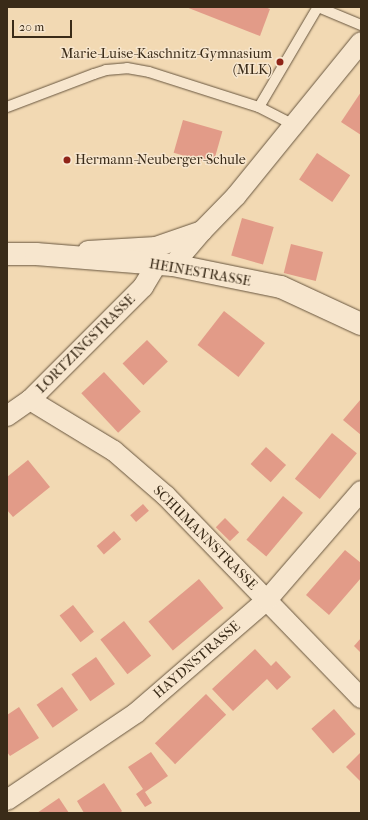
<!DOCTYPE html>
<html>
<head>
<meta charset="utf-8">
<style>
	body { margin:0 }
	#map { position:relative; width:368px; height:820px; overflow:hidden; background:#f2d9b3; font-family:"IM FELL French Canon",serif }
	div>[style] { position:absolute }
	.building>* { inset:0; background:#e29b88; transform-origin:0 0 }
	.roads { filter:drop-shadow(0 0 1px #68563f) drop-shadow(0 0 1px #68563f) }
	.service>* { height:10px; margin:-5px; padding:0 5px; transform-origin:5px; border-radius:5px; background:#f7e6ce }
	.minor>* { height:20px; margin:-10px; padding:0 10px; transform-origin:10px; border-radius:10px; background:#f7e6ce }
	.secondary>* { height:22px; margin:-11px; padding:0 11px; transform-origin:11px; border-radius:11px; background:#f7e6ce }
	.dots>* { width:11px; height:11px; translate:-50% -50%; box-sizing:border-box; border:2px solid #f7e6ce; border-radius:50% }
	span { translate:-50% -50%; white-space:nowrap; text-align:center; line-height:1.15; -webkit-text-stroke:3px #f7e6ce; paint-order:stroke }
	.poi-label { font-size:14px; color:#3a2b18 }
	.right { translate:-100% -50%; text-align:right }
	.left { translate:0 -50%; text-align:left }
	.street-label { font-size:14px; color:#3a2b18 }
	.frame { position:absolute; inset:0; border:8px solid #3a2b18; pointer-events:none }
	.scale { position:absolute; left:12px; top:20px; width:60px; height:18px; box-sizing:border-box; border:2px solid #3a2b18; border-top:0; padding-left:5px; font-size:12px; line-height:14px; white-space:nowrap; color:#3a2b18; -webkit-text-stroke:3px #f7e6ce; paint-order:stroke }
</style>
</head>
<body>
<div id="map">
	<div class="building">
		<i style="clip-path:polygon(186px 7px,265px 7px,270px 9px,260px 36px)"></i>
		<i style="clip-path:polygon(361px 92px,361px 135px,341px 122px)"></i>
		<i style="left:183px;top:120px;width:41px;height:34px;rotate:16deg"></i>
		<i style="left:317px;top:153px;width:40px;height:32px;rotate:34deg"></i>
		<i style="left:242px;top:218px;width:33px;height:39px;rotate:16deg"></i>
		<i style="left:291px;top:244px;width:33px;height:30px;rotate:14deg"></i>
		<i style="left:224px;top:311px;width:52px;height:43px;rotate:38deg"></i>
		<i style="left:147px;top:340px;width:30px;height:34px;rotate:46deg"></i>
		<i style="left:104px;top:372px;width:54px;height:31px;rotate:47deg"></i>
		<i style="clip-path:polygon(361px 399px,361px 435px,343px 420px)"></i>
		<i style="left:332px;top:433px;width:32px;height:59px;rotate:39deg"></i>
		<i style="left:266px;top:447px;width:27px;height:23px;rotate:42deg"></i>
		<i style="clip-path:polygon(28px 460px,50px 487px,13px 517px,7px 510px,7px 477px)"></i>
		<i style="left:283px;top:496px;width:26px;height:57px;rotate:40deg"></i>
		<i style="left:143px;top:504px;width:9px;height:17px;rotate:49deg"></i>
		<i style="left:225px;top:518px;width:20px;height:13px;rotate:45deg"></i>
		<i style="left:114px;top:531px;width:11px;height:23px;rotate:49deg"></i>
		<i style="clip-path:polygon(345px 550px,361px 563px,361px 578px,329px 615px,306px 595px)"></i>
		<i style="left:199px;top:579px;width:38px;height:66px;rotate:50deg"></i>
		<i style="left:73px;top:605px;width:34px;height:17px;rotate:52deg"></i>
		<i style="left:124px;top:621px;width:44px;height:30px;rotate:52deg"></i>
		<i style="clip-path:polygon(361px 638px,361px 653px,354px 646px)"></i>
		<i style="clip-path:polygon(255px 649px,271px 666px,276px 661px,291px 677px,277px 690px,267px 679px,233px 711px,212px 689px)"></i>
		<i style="left:96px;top:657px;width:33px;height:30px;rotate:55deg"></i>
		<i style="left:62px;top:687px;width:28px;height:31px;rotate:55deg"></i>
		<i style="left:206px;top:694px;width:29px;height:71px;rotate:46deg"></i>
		<i style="clip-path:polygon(19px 707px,39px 738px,10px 756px,7px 752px,7px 715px)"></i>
		<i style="left:334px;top:709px;width:33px;height:30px;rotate:49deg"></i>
		<i style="clip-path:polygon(151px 752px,168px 776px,145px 792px,152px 803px,145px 807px,136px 794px,143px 789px,128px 767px)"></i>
		<i style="clip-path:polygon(361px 752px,361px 782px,346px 767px)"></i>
		<i style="clip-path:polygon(104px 783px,122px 811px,120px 813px,84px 813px,77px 801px)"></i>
		<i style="clip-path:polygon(59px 798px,69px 813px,37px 813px)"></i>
	</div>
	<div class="roads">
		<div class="service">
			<i style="left:7px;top:107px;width:93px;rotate:-20.8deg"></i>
			<i style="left:94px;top:74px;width:13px;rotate:-18deg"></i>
			<i style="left:106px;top:70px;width:21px;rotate:-5deg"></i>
			<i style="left:127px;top:68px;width:22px;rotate:10deg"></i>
			<i style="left:149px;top:72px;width:115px;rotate:17.7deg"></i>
			<i style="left:294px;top:125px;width:39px;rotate:-153deg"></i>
			<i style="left:259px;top:107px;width:116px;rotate:-59.5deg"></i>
			<i style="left:318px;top:7px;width:47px;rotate:22.7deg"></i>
		</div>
		<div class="minor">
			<i style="left:88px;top:251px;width:68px;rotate:-3.4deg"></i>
			<i style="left:156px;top:247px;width:49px;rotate:-19.2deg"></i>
			<i style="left:173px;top:265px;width:45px;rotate:-49.5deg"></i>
			<i style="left:202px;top:231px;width:49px;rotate:-45.8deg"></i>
			<i style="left:236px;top:196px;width:198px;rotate:-50.9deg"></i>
			<i style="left:30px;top:400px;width:98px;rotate:31.3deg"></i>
			<i style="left:114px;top:451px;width:69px;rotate:40.9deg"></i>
			<i style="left:166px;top:496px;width:281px;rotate:46deg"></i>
			<i style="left:7px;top:416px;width:28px;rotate:-35deg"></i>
			<i style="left:30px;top:400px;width:160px;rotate:-45deg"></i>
			<i style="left:143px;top:287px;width:27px;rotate:-59deg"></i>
			<i style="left:7px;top:800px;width:156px;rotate:-34deg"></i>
			<i style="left:136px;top:713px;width:173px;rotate:-40.8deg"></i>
			<i style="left:267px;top:600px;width:144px;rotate:-49.2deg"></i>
		</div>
		<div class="secondary">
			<i style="left:7px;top:254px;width:29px"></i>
			<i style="left:36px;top:254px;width:137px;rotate:4.6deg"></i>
			<i style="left:173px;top:265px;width:110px;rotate:11.5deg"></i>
			<i style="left:281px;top:287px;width:88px;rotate:24.8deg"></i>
		</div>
	</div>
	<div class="dots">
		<i style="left:280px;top:62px;background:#8f2418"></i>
		<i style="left:67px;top:160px;background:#8f2418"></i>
	</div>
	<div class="poi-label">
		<span class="right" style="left:272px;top:62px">Marie-Luise-Kaschnitz-Gymnasium<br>(MLK)</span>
		<span class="left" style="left:75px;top:160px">Hermann-Neuberger-Schule</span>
	</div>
	<div class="street-label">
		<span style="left:200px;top:273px;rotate:10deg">HEINESTRASSE</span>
		<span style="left:86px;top:344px;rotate:-45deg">LORTZINGSTRASSE</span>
		<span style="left:205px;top:538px;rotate:45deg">SCHUMANNSTRASSE</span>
		<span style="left:197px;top:660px;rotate:-41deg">HAYDNSTRASSE</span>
	</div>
	<div class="frame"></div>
	<div class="scale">20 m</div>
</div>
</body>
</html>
